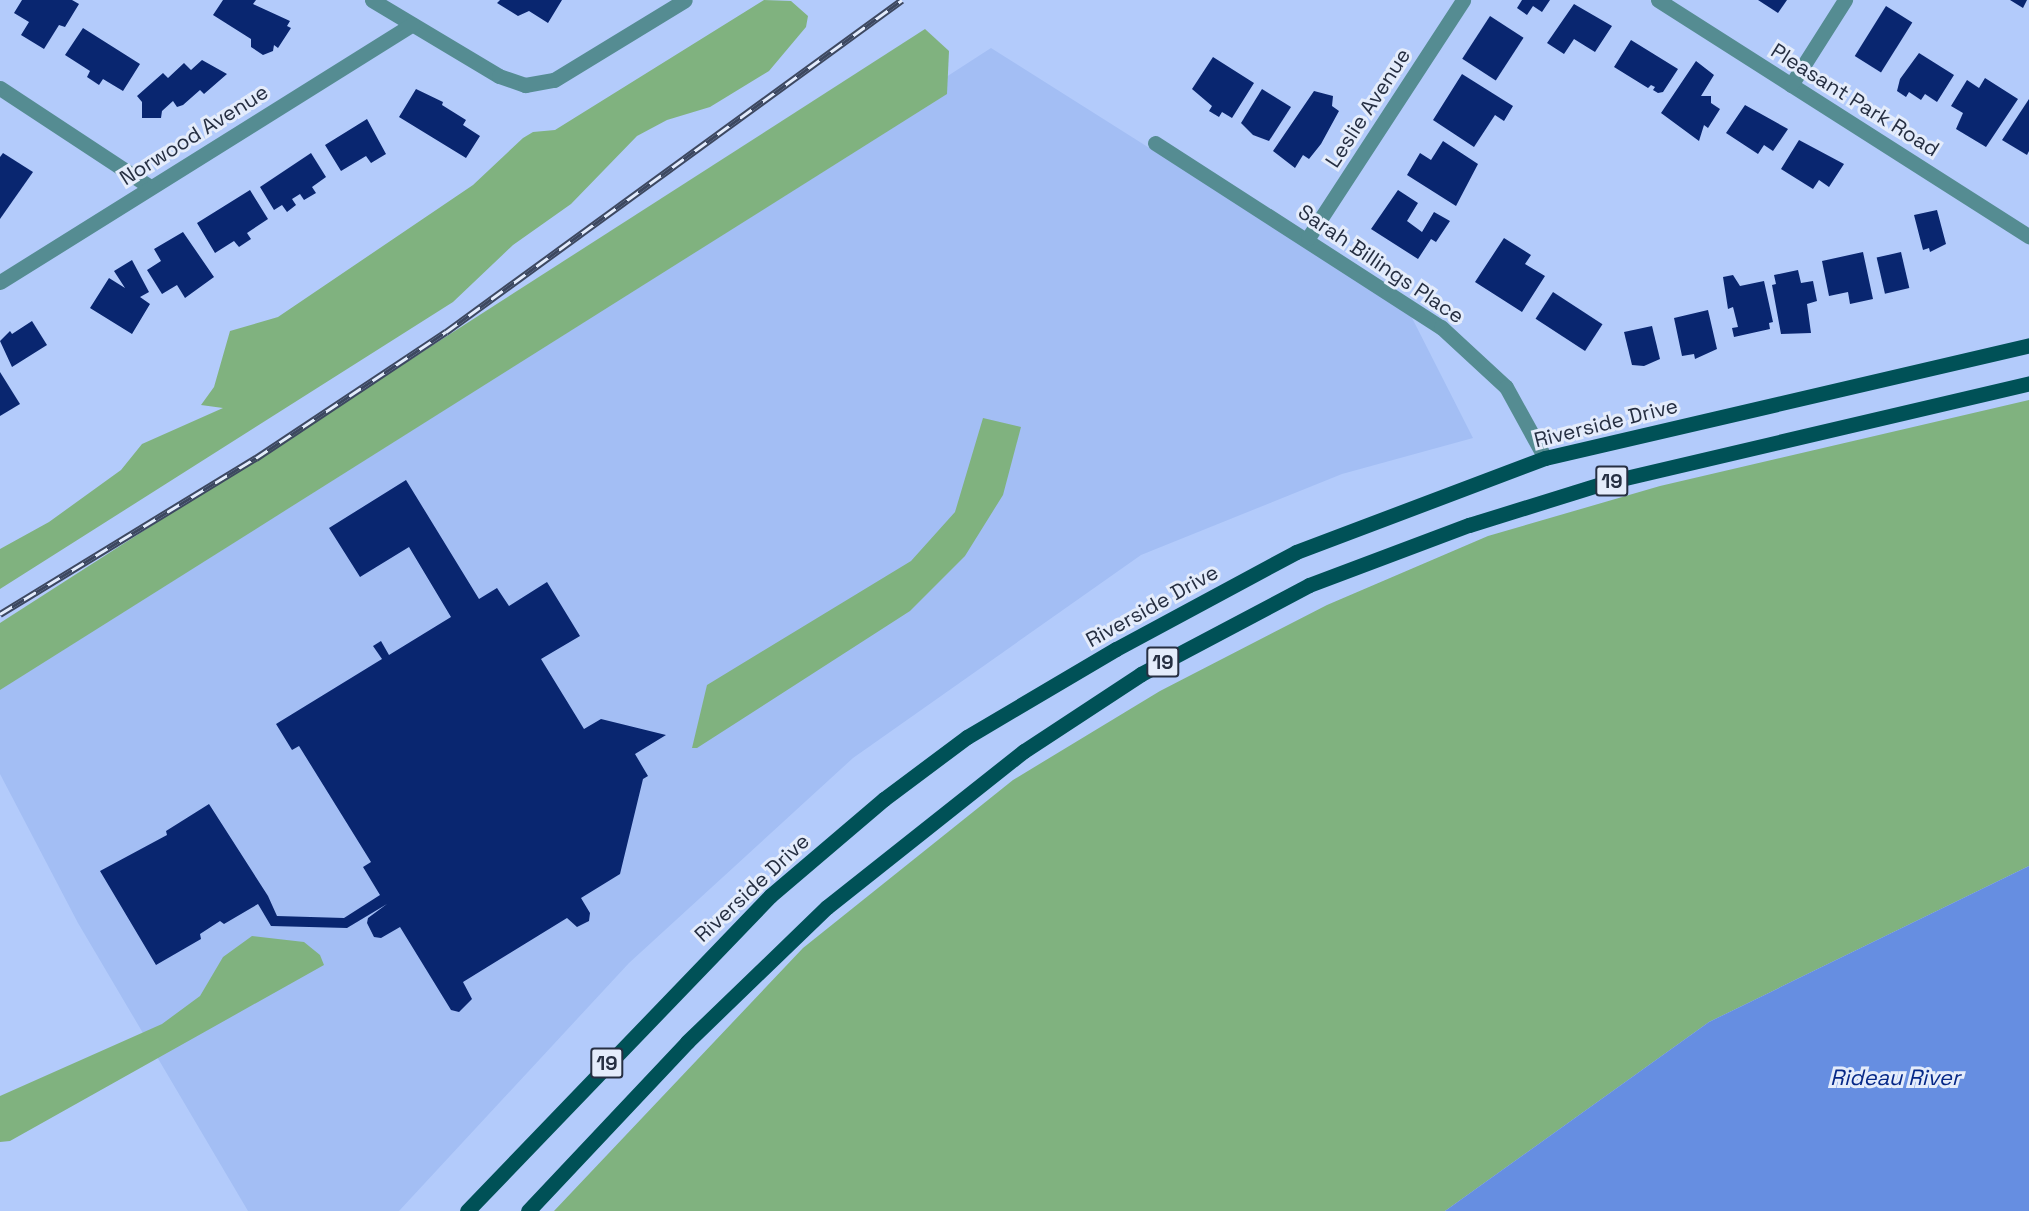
<!DOCTYPE html>
<html>
<head>
<meta charset="utf-8">
<style>
	body { margin:0 }
	#map { position:relative; width:2029px; height:1211px; overflow:hidden; background:#b3cbfb; font-family:"Space Grotesk",sans-serif }
	div>[style] { position:absolute }
	.built>* { inset:0; background:#a3bef4 }
	.green>* { inset:0; background:#80b27f }
	.water>* { inset:0; background:#668ee1 }
	.building>* { inset:0; background:#092670; transform-origin:0 0 }
	.minor>* { height:15px; margin:-7.5px; padding:0 7.5px; transform-origin:7.5px; border-radius:7.5px; background:#558c92 }
	.major>* { height:15px; margin:-7.5px; padding:0 7.5px; transform-origin:7.5px; border-radius:7.5px; background:#005157 }
	.rail>* { height:7px; margin-top:-3.5px; transform-origin:0; background:repeating-linear-gradient(90deg,#e4ecfb 0 14px,#3d4860 0 28px); box-sizing:border-box; border-block:2px solid #3d4860 }
	span { translate:-50% -50%; white-space:nowrap; text-align:center; line-height:1.15; -webkit-text-stroke:6px #e4ecfb; paint-order:stroke }
	.shield-label span { padding:2px 4px; background:#e4ecfb; border:2px solid; border-radius:4px; -webkit-text-stroke-width:0 }
	.shield-label { font-size:20px; color:#262f42; font-weight:700 }
	.street-label { font-size:21px; color:#262f42 }
	.water-label { font-size:22px; color:#062887; font-style:italic }
</style>
</head>
<body>
<div id="map">
	<div class="built">
		<i style="clip-path:polygon(991px 48px,1409px 312px,1473px 438px,1342px 474px,1141px 555px,853px 758px,629px 963px,399px 1211px,248px 1211px,78px 923px,0 774px,0 689px)"></i>
	</div>
	<div class="green">
		<i style="clip-path:polygon(764px 0,791px 1px,808px 16px,806px 27px,769px 71px,710px 107px,667px 120px,637px 136px,571px 204px,513px 245px,453px 302px,0 589px,0 549px,49px 522px,121px 470px,142px 444px,223px 408px,201px 405px,214px 387px,230px 331px,278px 317px,473px 185px,523px 138px,533px 132px,555px 130px)"></i>
		<i style="clip-path:polygon(925px 29px,949px 51px,947px 94px,0 690px,0 623px)"></i>
		<i style="clip-path:polygon(2029px 400px,2029px 866px,1709px 1022px,1445px 1211px,554px 1211px,803px 948px,1013px 780px,1160px 691px,1327px 605px,1488px 536px,1660px 486px)"></i>
		<i style="clip-path:polygon(983px 418px,1021px 427px,1003px 495px,965px 556px,910px 611px,697px 748px,692px 748px,707px 685px,911px 561px,955px 512px)"></i>
		<i style="clip-path:polygon(252px 936px,304px 942px,320px 955px,324px 965px,10px 1141px,0 1142px,0 1096px,162px 1024px,200px 996px,223px 957px)"></i>
	</div>
	<div class="water">
		<i style="clip-path:polygon(2029px 866px,2029px 1211px,1445px 1211px,1709px 1022px)"></i>
	</div>
	<div class="building">
		<i style="clip-path:polygon(22px 0,72px 0,79px 4px,65px 27px,59px 25px,44px 49px,21px 35px,29px 22px,14px 13px)"></i>
		<i style="clip-path:polygon(223px 0,256px 0,253px 4px,290px 21px,287px 26px,291px 28px,278px 48px,274px 45px,273px 51px,263px 55px,251px 47px,251px 39px,213px 15px)"></i>
		<i style="clip-path:polygon(500px 0,562px 0,548px 23px,529px 11px,518px 16px,497px 3px)"></i>
		<i style="clip-path:polygon(1522px 0,1550px 0,1542px 12px,1533px 6px,1527px 15px,1517px 8px)"></i>
		<i style="clip-path:polygon(1758px 0,1787px 0,1778px 13px)"></i>
		<i style="clip-path:polygon(2010px 0,2027px 0,2023px 8px)"></i>
		<i style="clip-path:polygon(1574px 4px,1612px 26px,1595px 52px,1574px 39px,1564px 54px,1547px 43px)"></i>
		<i style="left:1886px;top:6px;width:31px;height:59px;rotate:32deg"></i>
		<i style="left:1490px;top:16px;width:40px;height:51px;rotate:33deg"></i>
		<i style="clip-path:polygon(83px 28px,140px 64px,123px 91px,103px 79px,99px 85px,87px 77px,90px 71px,65px 55px)"></i>
		<i style="clip-path:polygon(1631px 40px,1678px 69px,1663px 92px,1658px 93px,1653px 90px,1655px 87px,1651px 85px,1648px 88px,1614px 67px)"></i>
		<i style="clip-path:polygon(1919px 53px,1954px 75px,1937px 102px,1925px 94px,1921px 100px,1909px 92px,1906px 97px,1897px 91px,1900px 79px)"></i>
		<i style="clip-path:polygon(1213px 57px,1254px 83px,1232px 118px,1222px 112px,1219px 117px,1209px 111px,1212px 106px,1192px 89px)"></i>
		<i style="clip-path:polygon(202px 60px,227px 74px,204px 94px,200px 90px,183px 105px,177px 107px,173px 101px,162px 111px,161px 118px,142px 118px,142px 102px,137px 96px,163px 73px,168px 78px,184px 63px,191px 70px)"></i>
		<i style="clip-path:polygon(1696px 61px,1714px 75px,1701px 96px,1711px 96px,1711px 103px,1720px 109px,1708px 128px,1704px 125px,1699px 141px,1661px 113px)"></i>
		<i style="clip-path:polygon(1462px 74px,1513px 106px,1504px 121px,1495px 115px,1474px 147px,1433px 120px)"></i>
		<i style="clip-path:polygon(1985px 78px,2018px 99px,1986px 147px,1956px 129px,1963px 113px,1951px 106px,1967px 80px,1979px 88px)"></i>
		<i style="clip-path:polygon(416px 89px,443px 102px,442px 105px,466px 120px,463px 125px,480px 136px,466px 158px,399px 117px)"></i>
		<i style="clip-path:polygon(1262px 89px,1291px 107px,1269px 141px,1253px 135px,1241px 123px)"></i>
		<i style="clip-path:polygon(1314px 91px,1333px 96px,1332px 106px,1339px 111px,1321px 144px,1309px 159px,1303px 155px,1295px 168px,1273px 151px)"></i>
		<i style="clip-path:polygon(2029px 99px,2029px 151px,2027px 155px,2002px 140px)"></i>
		<i style="clip-path:polygon(1745px 105px,1788px 129px,1773px 151px,1764px 145px,1758px 154px,1726px 133px)"></i>
		<i style="clip-path:polygon(367px 119px,386px 154px,371px 163px,366px 156px,341px 171px,325px 145px)"></i>
		<i style="clip-path:polygon(1799px 140px,1844px 164px,1829px 187px,1819px 180px,1813px 189px,1781px 169px)"></i>
		<i style="clip-path:polygon(1443px 141px,1478px 164px,1456px 206px,1407px 175px,1420px 153px,1431px 160px)"></i>
		<i style="clip-path:polygon(3px 153px,33px 172px,0 219px,0 157px)"></i>
		<i style="clip-path:polygon(311px 153px,326px 177px,312px 187px,316px 193px,304px 200px,300px 194px,292px 199px,296px 205px,287px 212px,282px 205px,274px 210px,260px 187px)"></i>
		<i style="clip-path:polygon(250px 190px,268px 219px,247px 233px,251px 239px,239px 247px,234px 241px,215px 253px,197px 223px)"></i>
		<i style="clip-path:polygon(1398px 190px,1418px 203px,1407px 221px,1422px 232px,1434px 212px,1450px 221px,1436px 242px,1431px 239px,1418px 259px,1371px 229px)"></i>
		<i style="clip-path:polygon(1937px 210px,1946px 244px,1930px 252px,1929px 248px,1923px 250px,1914px 215px)"></i>
		<i style="clip-path:polygon(183px 232px,214px 277px,185px 298px,177px 285px,162px 294px,147px 270px,161px 261px,154px 249px)"></i>
		<i style="clip-path:polygon(1504px 238px,1531px 255px,1525px 264px,1545px 276px,1522px 312px,1475px 282px)"></i>
		<i style="clip-path:polygon(1863px 252px,1873px 299px,1850px 304px,1848px 292px,1829px 296px,1822px 261px)"></i>
		<i style="left:1901px;top:252px;width:37px;height:25px;rotate:77deg"></i>
		<i style="clip-path:polygon(132px 260px,149px 292px,140px 297px,150px 304px,132px 334px,90px 308px,109px 278px,125px 288px,114px 271px)"></i>
		<i style="clip-path:polygon(1798px 270px,1801px 283px,1813px 281px,1817px 301px,1807px 304px,1811px 333px,1781px 334px,1772px 285px,1776px 284px,1774px 275px)"></i>
		<i style="clip-path:polygon(1733px 275px,1740px 286px,1764px 281px,1773px 322px,1769px 323px,1770px 329px,1734px 337px,1732px 328px,1738px 327px,1733px 307px,1728px 309px,1723px 277px)"></i>
		<i style="left:1553px;top:292px;width:59px;height:32px;rotate:33deg"></i>
		<i style="clip-path:polygon(1708px 310px,1717px 349px,1695px 359px,1694px 354px,1682px 356px,1674px 318px)"></i>
		<i style="clip-path:polygon(32px 321px,47px 345px,12px 367px,0 341px,10px 331px,12px 334px)"></i>
		<i style="clip-path:polygon(1652px 326px,1660px 359px,1644px 366px,1632px 365px,1624px 332px)"></i>
		<i style="clip-path:polygon(0 372px,20px 404px,0 416px)"></i>
		<i style="clip-path:polygon(406px 480px,479px 599px,497px 588px,509px 606px,547px 582px,580px 636px,541px 659px,584px 729px,601px 719px,666px 735px,635px 754px,648px 776px,643px 779px,620px 874px,581px 898px,590px 913px,589px 921px,577px 927px,567px 918px,463px 982px,472px 999px,459px 1012px,451px 1010px,400px 927px,381px 938px,374px 937px,367px 923px,368px 918px,387px 904px,347px 928px,271px 926px,258px 904px,224px 924px,220px 921px,200px 934px,201px 939px,156px 965px,100px 871px,167px 835px,166px 831px,209px 804px,268px 896px,277px 916px,344px 918px,380px 895px,363px 867px,371px 862px,299px 746px,292px 750px,276px 724px,382px 659px,373px 646px,381px 641px,389px 655px,451px 617px,409px 547px,360px 577px,329px 528px)"></i>
	</div>
	<div class="minor">
		<i style="left:372px;top:0;width:148px;rotate:30.9deg"></i>
		<i style="left:499px;top:76px;width:28px;rotate:19deg"></i>
		<i style="left:525px;top:85px;width:29px;rotate:-10deg"></i>
		<i style="left:554px;top:80px;width:153px;rotate:-31.4deg"></i>
		<i style="left:1658px;top:0;width:440px;rotate:32.5deg"></i>
		<i style="left:1791px;top:85px;width:101px;rotate:-57.6deg"></i>
		<i style="left:0;top:88px;width:180px;rotate:33.4deg"></i>
		<i style="left:1155px;top:143px;width:340px;rotate:32.8deg"></i>
		<i style="left:1441px;top:327px;width:88px;rotate:42.7deg"></i>
		<i style="left:1506px;top:387px;width:81px;rotate:61.2deg"></i>
		<i style="left:1308px;top:238px;width:284px;rotate:-56.9deg"></i>
		<i style="left:0;top:282px;width:486px;rotate:-32deg"></i>
	</div>
	<div class="major">
		<i style="left:467px;top:1211px;width:437px;rotate:-46.1deg"></i>
		<i style="left:770px;top:896px;width:150px;rotate:-40.4deg"></i>
		<i style="left:884px;top:799px;width:104px;rotate:-36.8deg"></i>
		<i style="left:967px;top:737px;width:173px;rotate:-30.6deg"></i>
		<i style="left:1116px;top:649px;width:204px;rotate:-28.3deg"></i>
		<i style="left:1296px;top:552px;width:266px;rotate:-20.7deg"></i>
		<i style="left:1545px;top:458px;width:497px;rotate:-13.1deg"></i>
		<i style="left:528px;top:1211px;width:232px;rotate:-46.7deg"></i>
		<i style="left:687px;top:1042px;width:194px;rotate:-44deg"></i>
		<i style="left:827px;top:907px;width:251px;rotate:-38.4deg"></i>
		<i style="left:1024px;top:751px;width:140px;rotate:-33.3deg"></i>
		<i style="left:1141px;top:674px;width:190px;rotate:-27.9deg"></i>
		<i style="left:1309px;top:585px;width:171px;rotate:-20.6deg"></i>
		<i style="left:1469px;top:525px;width:141px;rotate:-17.3deg"></i>
		<i style="left:1604px;top:483px;width:437px;rotate:-13.2deg"></i>
	</div>
	<div class="rail">
		<i style="left:0;top:614px;width:300px;rotate:-31.4deg"></i>
		<i style="left:256px;top:458px;width:228px;rotate:-33.6deg"></i>
		<i style="left:446px;top:332px;width:564px;rotate:-36.06deg"></i>
	</div>
	<div class="shield-label">
		<span style="left:1612px;top:481px">19</span>
		<span style="left:1163px;top:662px">19</span>
		<span style="left:607px;top:1063px">19</span>
	</div>
	<div class="street-label">
		<span style="left:1855px;top:100px;rotate:32deg">Pleasant Park Road</span>
		<span style="left:1368px;top:108px;rotate:-57deg">Leslie Avenue</span>
		<span style="left:194px;top:135px;rotate:-32deg">Norwood Avenue</span>
		<span style="left:1381px;top:264px;rotate:34deg">Sarah Billings Place</span>
		<span style="left:1606px;top:423px;rotate:-14deg">Riverside Drive</span>
		<span style="left:1152px;top:606px;rotate:-29deg">Riverside Drive</span>
		<span style="left:752px;top:888px;rotate:-43deg">Riverside Drive</span>
	</div>
	<div class="water-label">
		<span style="left:1895px;top:1078px">Rideau River</span>
	</div>
</div>
</body>
</html>
